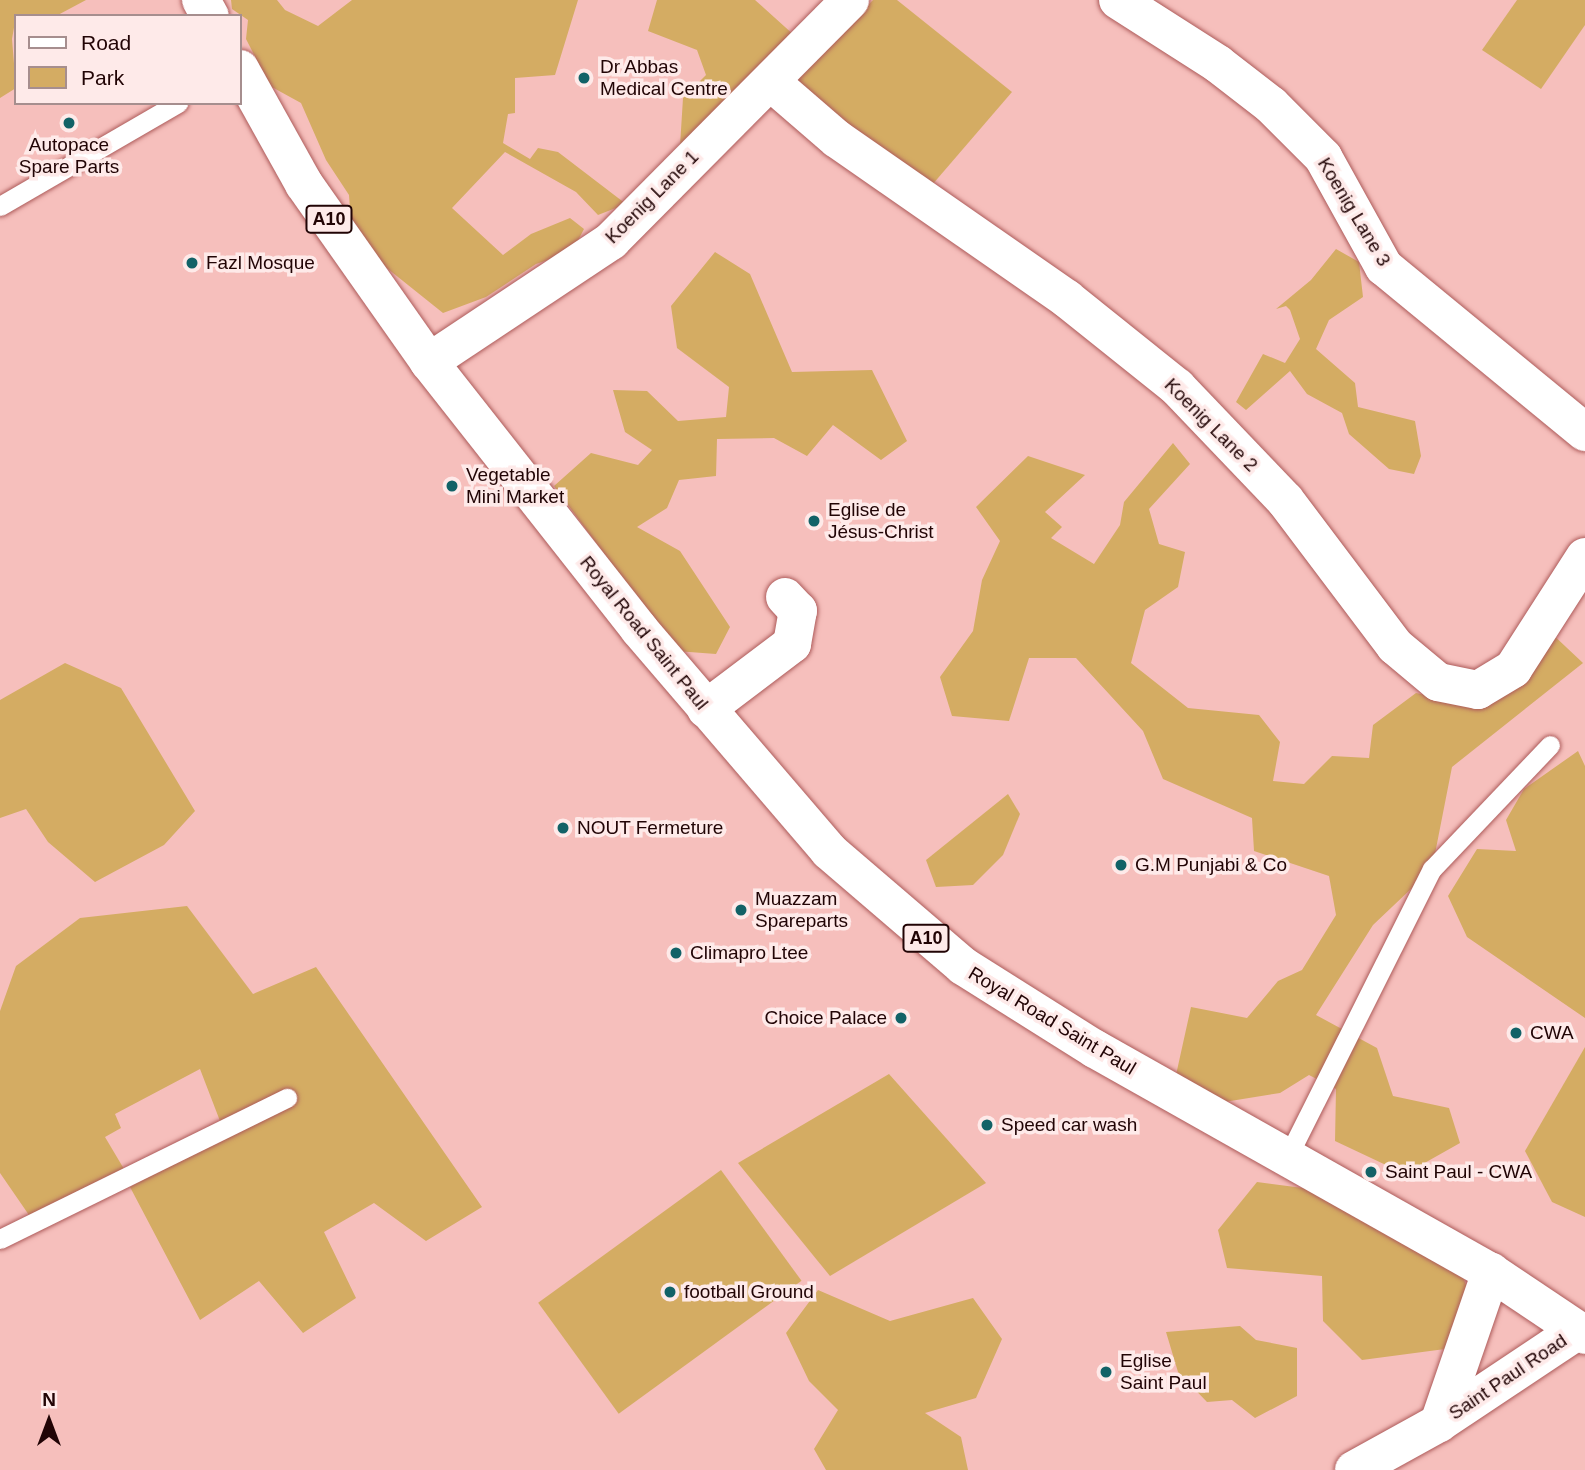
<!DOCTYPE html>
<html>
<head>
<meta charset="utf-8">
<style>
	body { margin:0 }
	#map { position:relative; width:1585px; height:1470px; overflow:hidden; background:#f6bfbc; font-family:Arial,sans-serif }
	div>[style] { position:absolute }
	.green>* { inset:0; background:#d4ac63; transform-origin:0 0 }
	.roads { filter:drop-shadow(0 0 2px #ad5b5a) drop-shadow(0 0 2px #ad5b5a) }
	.lane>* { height:19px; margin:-9.5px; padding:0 9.5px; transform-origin:9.5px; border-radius:9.5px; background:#fff }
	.street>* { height:38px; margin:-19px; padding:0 19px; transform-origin:19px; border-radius:19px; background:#fff }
	.secondary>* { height:38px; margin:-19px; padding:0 19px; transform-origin:19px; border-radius:19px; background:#fff }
	.primary>* { height:38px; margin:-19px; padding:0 19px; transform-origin:19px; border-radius:19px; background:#fff }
	.dots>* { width:19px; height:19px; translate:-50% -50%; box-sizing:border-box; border:4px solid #feeae9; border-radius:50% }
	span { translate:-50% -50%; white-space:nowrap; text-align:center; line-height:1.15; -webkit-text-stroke:7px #feeae9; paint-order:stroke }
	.shield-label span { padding:2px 5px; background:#feeae9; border:2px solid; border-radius:5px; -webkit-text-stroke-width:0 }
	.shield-label { font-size:18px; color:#210405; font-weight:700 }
	.poi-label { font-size:19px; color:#210405 }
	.left { translate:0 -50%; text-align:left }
	.right { translate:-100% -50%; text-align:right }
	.street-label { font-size:19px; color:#210405 }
	.legend { position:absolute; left:14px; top:14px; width:228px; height:91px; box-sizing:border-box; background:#feeae9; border:2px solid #a68e8e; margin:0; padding:9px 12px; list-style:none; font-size:21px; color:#210405 }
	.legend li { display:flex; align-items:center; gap:14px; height:35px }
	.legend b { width:35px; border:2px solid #a68e8e }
	.north { position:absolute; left:14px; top:1386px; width:70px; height:70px; -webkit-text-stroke:5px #feeae9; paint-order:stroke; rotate:0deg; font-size:19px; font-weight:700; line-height:28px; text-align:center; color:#210405 }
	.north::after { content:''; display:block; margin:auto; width:24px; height:32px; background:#210405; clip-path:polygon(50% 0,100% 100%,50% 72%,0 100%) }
</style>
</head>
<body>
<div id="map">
	<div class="green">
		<i style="clip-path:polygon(0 0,86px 0,56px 16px,16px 16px,12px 39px,16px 88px,0 98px)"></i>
		<i style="clip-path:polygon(231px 0,277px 0,285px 10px,318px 26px,352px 0,578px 0,555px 75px,515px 78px,515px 113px,508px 114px,503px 143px,530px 159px,538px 148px,558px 152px,626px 204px,598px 215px,576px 192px,505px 152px,452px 208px,503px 255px,531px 234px,570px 218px,584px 229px,572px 252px,536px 264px,486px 297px,443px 313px,383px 265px,351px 225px,349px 195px,326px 160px,301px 103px,270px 86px,246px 39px,248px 20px,232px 9px)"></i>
		<i style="clip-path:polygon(657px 0,755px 0,795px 36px,680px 146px,683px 98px,706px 75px,697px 50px,648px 31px)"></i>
		<i style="clip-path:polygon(873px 0,897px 0,1012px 92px,932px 185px,792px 84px)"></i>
		<i style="clip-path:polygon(1517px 0,1585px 0,1585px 25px,1541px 89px,1482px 50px)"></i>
		<i style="clip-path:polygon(1336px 249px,1359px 262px,1363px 297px,1329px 320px,1316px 349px,1355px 383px,1358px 407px,1415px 421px,1421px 456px,1414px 474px,1389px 469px,1349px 434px,1342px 413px,1307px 394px,1290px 371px,1246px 410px,1236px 402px,1263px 354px,1285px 363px,1300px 339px,1290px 310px,1286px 306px,1276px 309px,1311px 280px)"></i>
		<i style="clip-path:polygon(715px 252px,750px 274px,792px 372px,872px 370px,907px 441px,881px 460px,833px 425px,807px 456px,774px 438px,717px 439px,716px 476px,679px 480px,667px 508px,637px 527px,680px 551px,730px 627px,716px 654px,676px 651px,554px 486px,591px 453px,638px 465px,652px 450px,625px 432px,613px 390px,647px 391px,678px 421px,726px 417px,729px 387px,677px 348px,671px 306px)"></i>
		<i style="clip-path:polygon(1173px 443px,1190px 464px,1149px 509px,1159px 544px,1185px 552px,1178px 587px,1145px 610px,1131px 663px,1188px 708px,1259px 715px,1280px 742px,1273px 781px,1304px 784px,1332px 756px,1369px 758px,1373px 725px,1416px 693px,1464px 703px,1549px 631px,1583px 663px,1452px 767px,1432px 869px,1373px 925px,1316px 1015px,1377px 1048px,1393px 1096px,1449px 1108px,1460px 1143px,1405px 1174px,1335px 1141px,1336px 1089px,1309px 1075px,1280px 1093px,1212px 1104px,1174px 1084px,1191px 1007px,1247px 1018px,1278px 981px,1302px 970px,1336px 915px,1329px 876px,1254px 851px,1252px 818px,1163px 779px,1143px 731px,1076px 658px,1029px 658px,1009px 721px,952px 716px,940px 677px,973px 631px,982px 580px,1000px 541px,976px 507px,1028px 456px,1085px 475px,1045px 512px,1062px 527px,1051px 538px,1094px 564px,1120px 525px,1124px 502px)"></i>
		<i style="clip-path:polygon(65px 663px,121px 688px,195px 811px,164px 845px,95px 882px,48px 842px,26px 809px,0 818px,0 700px)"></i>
		<i style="clip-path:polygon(1578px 751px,1585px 766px,1585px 1018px,1467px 937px,1448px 896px,1477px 849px,1516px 851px,1506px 820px,1524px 789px)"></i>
		<i style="clip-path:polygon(1008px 794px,1020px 814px,1003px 855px,973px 885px,936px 887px,926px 860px)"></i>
		<i style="clip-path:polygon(187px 906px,253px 994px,316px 967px,482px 1207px,426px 1241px,374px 1203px,324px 1232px,356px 1298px,303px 1333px,259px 1281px,200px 1320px,130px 1187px,225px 1134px,200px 1069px,115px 1114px,121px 1128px,105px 1137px,124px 1169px,31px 1218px,0 1173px,0 1011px,16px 966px,80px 918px)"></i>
		<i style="clip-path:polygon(1585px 1047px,1585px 1217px,1552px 1202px,1525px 1151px)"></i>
		<i style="clip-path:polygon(889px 1074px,986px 1183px,830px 1276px,738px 1163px)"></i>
		<i style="left:721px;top:1170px;width:137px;height:226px;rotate:54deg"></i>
		<i style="clip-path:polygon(1257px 1182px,1357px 1195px,1453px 1250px,1469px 1293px,1445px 1349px,1362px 1360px,1323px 1321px,1322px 1276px,1227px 1268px,1218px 1230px)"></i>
		<i style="clip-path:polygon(818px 1290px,890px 1321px,973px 1298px,1002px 1339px,976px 1398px,925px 1413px,961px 1437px,968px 1470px,826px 1470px,814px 1449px,838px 1410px,809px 1381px,786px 1333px)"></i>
		<i style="clip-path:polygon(1240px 1326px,1256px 1340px,1297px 1348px,1297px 1396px,1255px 1418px,1232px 1400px,1207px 1402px,1178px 1372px,1166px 1332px)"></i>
	</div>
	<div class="roads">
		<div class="lane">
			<i style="left:0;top:206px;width:206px;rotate:-30.1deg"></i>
			<i style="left:1288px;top:1156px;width:321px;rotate:-63.4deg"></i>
			<i style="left:1432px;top:869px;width:171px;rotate:-46.4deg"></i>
			<i style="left:0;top:1239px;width:320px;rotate:-26.2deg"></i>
		</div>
		<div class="street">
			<i style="left:1118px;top:0;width:119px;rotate:32.6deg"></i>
			<i style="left:1218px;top:64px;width:67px;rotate:37.7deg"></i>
			<i style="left:1271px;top:105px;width:74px;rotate:45deg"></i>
			<i style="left:1323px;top:157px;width:126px;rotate:61deg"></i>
			<i style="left:1384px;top:267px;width:260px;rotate:39.4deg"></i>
			<i style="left:771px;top:82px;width:87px;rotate:40.8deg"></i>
			<i style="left:837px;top:139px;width:280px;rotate:34.8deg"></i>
			<i style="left:1067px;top:299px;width:141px;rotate:38.7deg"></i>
			<i style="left:1177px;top:387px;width:156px;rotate:46.3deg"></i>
			<i style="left:1285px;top:500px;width:183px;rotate:53deg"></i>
			<i style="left:1395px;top:646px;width:56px;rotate:39.9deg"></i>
			<i style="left:1438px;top:682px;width:41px;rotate:11.3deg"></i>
			<i style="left:1478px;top:690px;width:41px;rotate:-31deg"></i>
			<i style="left:1513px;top:669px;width:133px;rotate:-57.3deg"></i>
			<i style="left:429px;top:362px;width:219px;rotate:-33.6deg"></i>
			<i style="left:611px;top:241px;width:339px;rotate:-45.2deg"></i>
			<i style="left:706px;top:709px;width:108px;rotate:-37.1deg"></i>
			<i style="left:792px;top:644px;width:34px;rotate:-80deg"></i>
			<i style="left:798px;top:611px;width:19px;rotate:-133deg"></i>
		</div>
		<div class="secondary">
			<i style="left:1439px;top:1423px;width:160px;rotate:-71deg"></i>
			<i style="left:1354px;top:1470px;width:97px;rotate:-28.9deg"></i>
			<i style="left:1439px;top:1423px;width:166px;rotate:-33.7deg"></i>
		</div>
		<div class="primary">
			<i style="left:201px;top:0;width:18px;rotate:61deg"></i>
			<i style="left:240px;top:69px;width:132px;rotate:60.9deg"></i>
			<i style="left:304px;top:184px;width:218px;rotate:54.9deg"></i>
			<i style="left:429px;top:362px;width:340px;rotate:51.8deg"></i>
			<i style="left:639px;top:629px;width:292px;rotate:49.4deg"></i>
			<i style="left:829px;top:851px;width:177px;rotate:40.6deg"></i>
			<i style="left:963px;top:966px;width:156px;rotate:32.2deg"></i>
			<i style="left:1095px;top:1049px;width:454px;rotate:29.4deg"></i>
			<i style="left:1491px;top:1272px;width:113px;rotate:33.8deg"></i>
		</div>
	</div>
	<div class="dots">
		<i style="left:584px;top:78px;background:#126267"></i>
		<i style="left:69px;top:123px;background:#126267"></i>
		<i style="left:192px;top:263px;background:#126267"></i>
		<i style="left:452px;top:486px;background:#126267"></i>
		<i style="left:814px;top:521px;background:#126267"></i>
		<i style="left:563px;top:828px;background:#126267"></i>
		<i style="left:1121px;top:865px;background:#126267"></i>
		<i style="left:741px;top:910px;background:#126267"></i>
		<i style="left:676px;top:953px;background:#126267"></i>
		<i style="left:901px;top:1018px;background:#126267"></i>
		<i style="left:1516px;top:1033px;background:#126267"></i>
		<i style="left:987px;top:1125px;background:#126267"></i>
		<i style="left:1371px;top:1172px;background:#126267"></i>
		<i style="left:670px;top:1292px;background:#126267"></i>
		<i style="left:1106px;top:1372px;background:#126267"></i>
	</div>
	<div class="shield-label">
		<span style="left:329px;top:219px">A10</span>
		<span style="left:926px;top:938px">A10</span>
	</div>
	<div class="poi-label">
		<span class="left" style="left:600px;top:78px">Dr Abbas<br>Medical Centre</span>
		<span style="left:69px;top:156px">Autopace<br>Spare Parts</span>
		<span class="left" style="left:206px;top:263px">Fazl Mosque</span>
		<span class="left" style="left:466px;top:486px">Vegetable<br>Mini Market</span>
		<span class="left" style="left:828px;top:521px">Eglise de<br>Jésus-Christ</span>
		<span class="left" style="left:577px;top:828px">NOUT Fermeture</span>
		<span class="left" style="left:1135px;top:865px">G.M Punjabi &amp; Co</span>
		<span class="left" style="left:755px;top:910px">Muazzam<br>Spareparts</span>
		<span class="left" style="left:690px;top:953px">Climapro Ltee</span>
		<span class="right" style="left:887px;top:1018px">Choice Palace</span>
		<span class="left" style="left:1530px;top:1033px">CWA</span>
		<span class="left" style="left:1001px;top:1125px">Speed car wash</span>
		<span class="left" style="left:1385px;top:1172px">Saint Paul - CWA</span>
		<span class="left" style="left:684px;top:1292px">football Ground</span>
		<span class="left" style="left:1120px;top:1372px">Eglise<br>Saint Paul</span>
	</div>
	<div class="street-label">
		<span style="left:652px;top:197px;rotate:-45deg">Koenig Lane 1</span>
		<span style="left:1354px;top:212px;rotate:59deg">Koenig Lane 3</span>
		<span style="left:1211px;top:425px;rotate:45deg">Koenig Lane 2</span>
		<span style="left:644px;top:633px;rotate:51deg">Royal Road Saint Paul</span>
		<span style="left:1052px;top:1021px;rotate:31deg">Royal Road Saint Paul</span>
		<span style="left:1508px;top:1377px;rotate:-34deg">Saint Paul Road</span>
	</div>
	<ul class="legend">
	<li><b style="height:9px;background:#fff"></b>Road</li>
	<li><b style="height:19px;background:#d4ac63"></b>Park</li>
	</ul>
	<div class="north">N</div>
</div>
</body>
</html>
